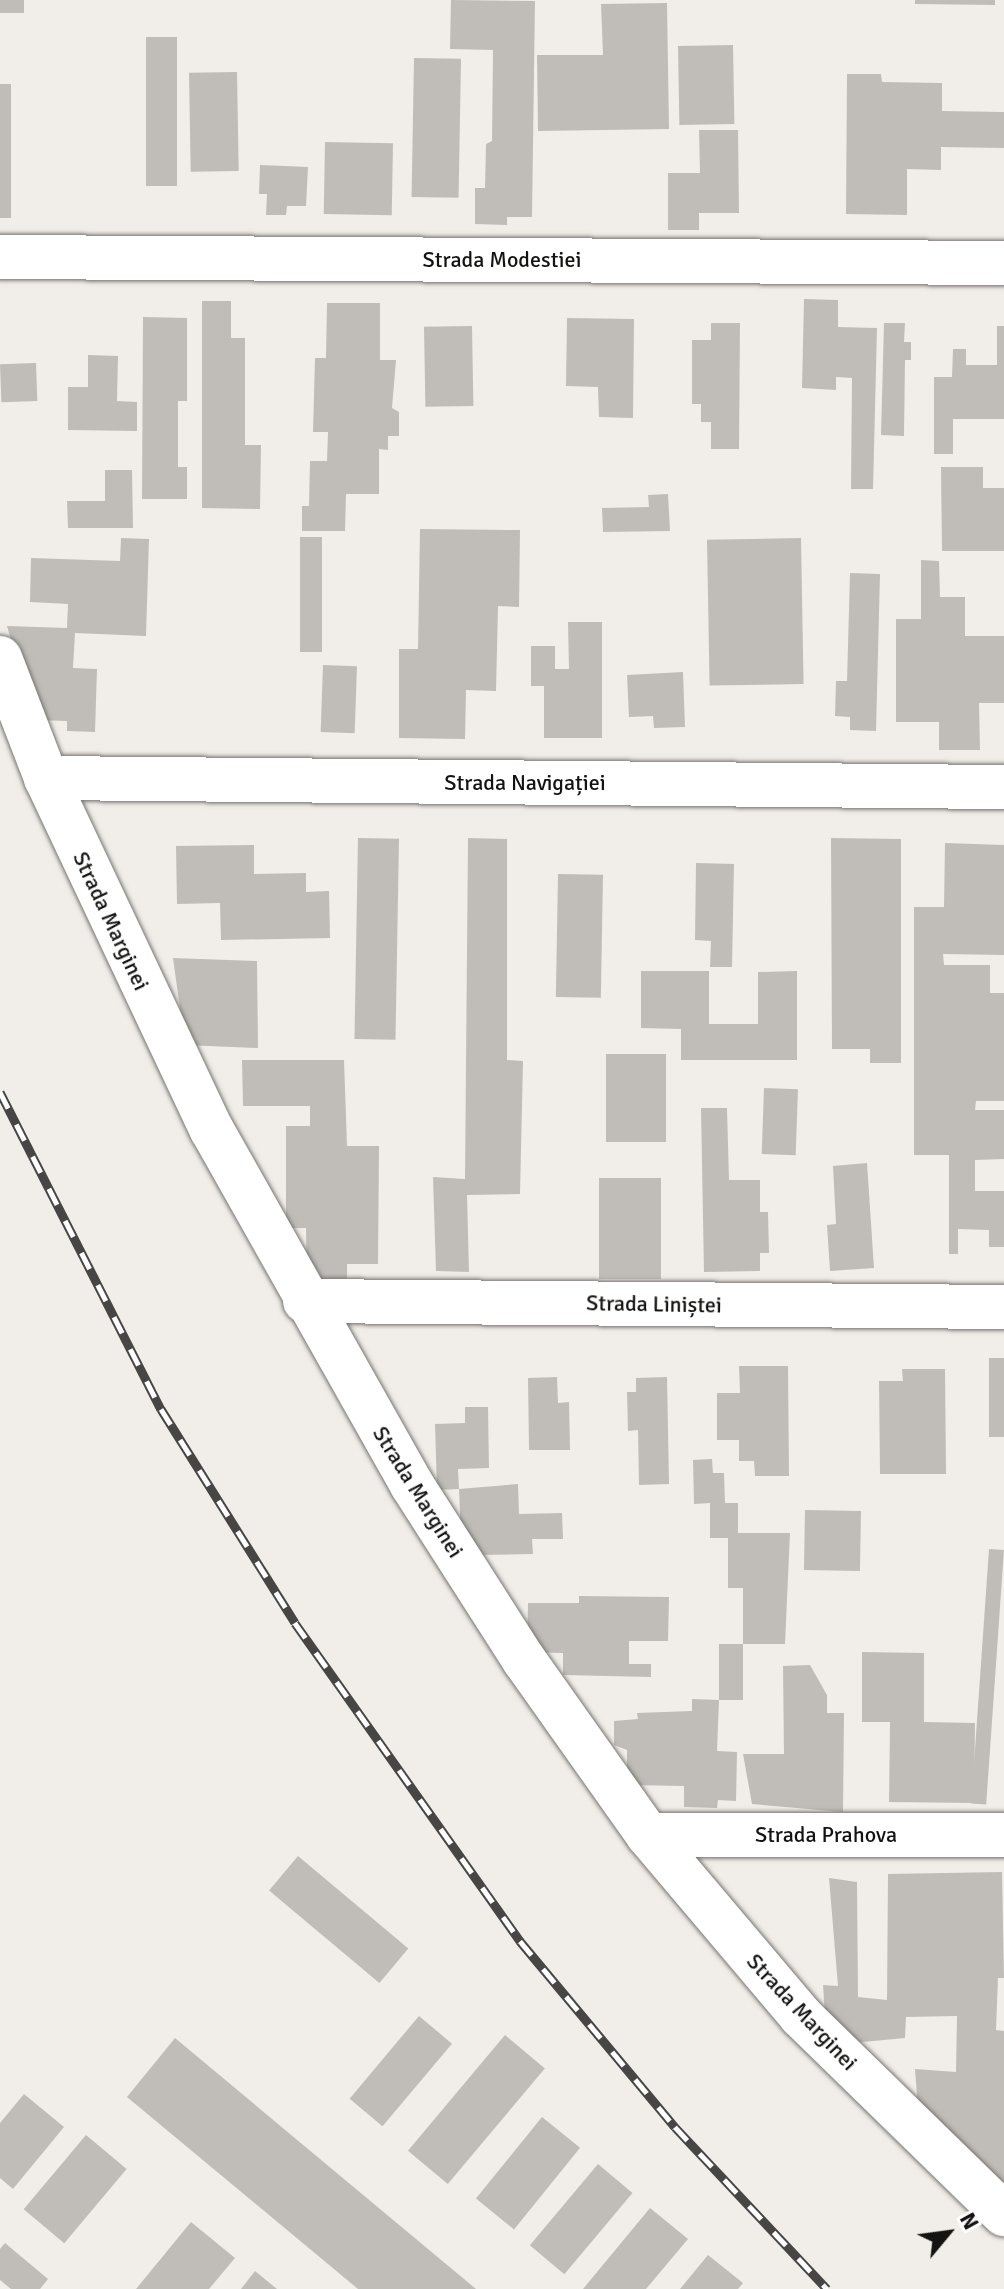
<!DOCTYPE html>
<html>
<head>
<meta charset="utf-8">
<style>
	body { margin:0 }
	#map { position:relative; width:1004px; height:2289px; overflow:hidden; background:#f1ede9; font-family:Signika,sans-serif }
	div>[style] { position:absolute }
	.building>* { inset:0; background:#c0bdb9; transform-origin:0 0 }
	.roads { filter:drop-shadow(0 0 2px #787571) drop-shadow(0 0 2px #787571) }
	.minor>* { height:44px; margin:-22px; padding:0 22px; transform-origin:22px; border-radius:22px; background:#fff }
	.rail>* { height:9px; margin-top:-4.5px; transform-origin:0; background:repeating-linear-gradient(90deg,#fff 0 18px,#474644 0 36px); box-sizing:border-box; border-block:2px solid #474644 }
	span { translate:-50% -50%; white-space:nowrap; text-align:center; line-height:1.15; -webkit-text-stroke:6px #fff; paint-order:stroke }
	.street-label { font-size:22px; color:#141312 }
	.north { position:absolute; left:908px; top:2193px; width:80px; height:80px; -webkit-text-stroke:6px #fff; paint-order:stroke; rotate:61deg; font-size:22px; font-weight:700; line-height:32px; text-align:center; color:#141312 }
	.north::after { content:''; display:block; margin:auto; width:28px; height:36px; background:#141312; clip-path:polygon(50% 0,100% 100%,50% 72%,0 100%) }
</style>
</head>
<body>
<div id="map">
	<div class="building">
		<i style="left:0;top:0;width:24px;height:13px"></i>
		<i style="clip-path:polygon(451px 0,535px 1px,532px 217px,507px 217px,507px 225px,475px 224px,475px 188px,485px 188px,486px 144px,492px 141px,493px 50px,450px 49px)"></i>
		<i style="clip-path:polygon(915px 0,995px 0,995px 5px,915px 4px)"></i>
		<i style="clip-path:polygon(667px 3px,669px 129px,538px 131px,537px 55px,603px 55px,601px 4px)"></i>
		<i style="left:146px;top:37px;width:31px;height:149px"></i>
		<i style="left:733px;top:45px;width:79px;height:55px;rotate:89deg"></i>
		<i style="left:414px;top:58px;width:47px;height:139px;rotate:1deg"></i>
		<i style="left:237px;top:72px;width:99px;height:48px;rotate:89deg"></i>
		<i style="clip-path:polygon(847px 74px,881px 74px,882px 82px,942px 83px,942px 111px,1004px 112px,1004px 148px,941px 147px,941px 170px,907px 169px,907px 215px,846px 214px)"></i>
		<i style="left:0;top:84px;width:11px;height:134px"></i>
		<i style="clip-path:polygon(699px 130px,738px 130px,739px 213px,699px 213px,699px 230px,668px 230px,668px 173px,700px 173px)"></i>
		<i style="left:325px;top:142px;width:68px;height:72px;rotate:1deg"></i>
		<i style="clip-path:polygon(260px 165px,308px 167px,306px 206px,287px 206px,286px 215px,266px 215px,267px 194px,259px 194px)"></i>
		<i style="clip-path:polygon(804px 299px,838px 300px,838px 327px,877px 328px,873px 489px,851px 489px,852px 378px,836px 377px,836px 390px,802px 388px)"></i>
		<i style="clip-path:polygon(202px 301px,231px 301px,231px 338px,245px 338px,245px 445px,261px 445px,260px 509px,202px 508px)"></i>
		<i style="clip-path:polygon(327px 303px,380px 303px,380px 360px,396px 360px,392px 408px,399px 412px,399px 436px,388px 436px,388px 450px,379px 449px,379px 494px,346px 494px,345px 531px,302px 531px,302px 506px,309px 506px,310px 461px,327px 461px,328px 432px,313px 432px,315px 358px,326px 358px)"></i>
		<i style="clip-path:polygon(143px 317px,187px 318px,187px 401px,178px 401px,178px 467px,187px 467px,187px 499px,142px 499px)"></i>
		<i style="clip-path:polygon(567px 318px,634px 319px,633px 418px,599px 417px,598px 387px,566px 386px)"></i>
		<i style="clip-path:polygon(711px 323px,740px 323px,739px 449px,711px 449px,711px 422px,701px 422px,701px 404px,692px 404px,692px 340px,711px 340px)"></i>
		<i style="clip-path:polygon(884px 323px,905px 323px,904px 342px,911px 342px,911px 360px,905px 360px,904px 436px,881px 435px)"></i>
		<i style="left:472px;top:326px;width:80px;height:48px;rotate:89deg"></i>
		<i style="clip-path:polygon(997px 326px,1004px 326px,1004px 419px,953px 419px,953px 454px,934px 454px,934px 377px,952px 377px,953px 349px,966px 349px,966px 365px,997px 365px)"></i>
		<i style="clip-path:polygon(88px 355px,118px 356px,117px 401px,137px 402px,137px 431px,68px 430px,68px 387px,88px 387px)"></i>
		<i style="left:36px;top:363px;width:38px;height:36px;rotate:88deg"></i>
		<i style="clip-path:polygon(941px 467px,983px 467px,983px 488px,1004px 488px,1004px 551px,942px 551px)"></i>
		<i style="clip-path:polygon(105px 470px,132px 470px,133px 528px,68px 528px,67px 501px,105px 501px)"></i>
		<i style="clip-path:polygon(668px 494px,670px 531px,603px 532px,602px 508px,649px 507px,648px 495px)"></i>
		<i style="clip-path:polygon(420px 529px,520px 530px,519px 607px,498px 606px,496px 691px,466px 690px,465px 739px,399px 738px,399px 649px,418px 649px)"></i>
		<i style="left:300px;top:537px;width:22px;height:115px"></i>
		<i style="clip-path:polygon(121px 538px,149px 539px,146px 636px,75px 633px,73px 668px,97px 669px,95px 732px,67px 731px,67px 721px,34px 720px,7px 626px,67px 628px,68px 604px,30px 602px,31px 558px,120px 561px)"></i>
		<i style="left:801px;top:538px;width:146px;height:94px;rotate:89deg"></i>
		<i style="clip-path:polygon(921px 560px,939px 561px,940px 597px,965px 597px,965px 636px,1004px 636px,1004px 703px,979px 703px,980px 750px,939px 750px,939px 722px,896px 722px,896px 619px,921px 619px)"></i>
		<i style="clip-path:polygon(850px 573px,880px 574px,876px 731px,850px 730px,850px 717px,835px 716px,836px 681px,847px 681px)"></i>
		<i style="clip-path:polygon(568px 622px,602px 622px,602px 738px,544px 738px,544px 686px,531px 686px,531px 646px,555px 646px,555px 669px,569px 669px)"></i>
		<i style="left:323px;top:665px;width:34px;height:67px;rotate:2deg"></i>
		<i style="clip-path:polygon(683px 672px,685px 727px,654px 728px,653px 716px,629px 717px,627px 675px)"></i>
		<i style="left:358px;top:838px;width:41px;height:201px;rotate:1deg"></i>
		<i style="clip-path:polygon(468px 838px,507px 839px,507px 1060px,523px 1061px,520px 1194px,467px 1195px,469px 1272px,436px 1271px,433px 1177px,465px 1179px)"></i>
		<i style="clip-path:polygon(831px 838px,901px 839px,901px 1063px,870px 1063px,870px 1049px,832px 1049px)"></i>
		<i style="clip-path:polygon(945px 843px,1004px 845px,1004px 955px,943px 954px,944px 965px,990px 965px,990px 993px,1004px 993px,1004px 1101px,976px 1101px,975px 1110px,1004px 1110px,1004px 1159px,975px 1160px,975px 1191px,1004px 1191px,1004px 1247px,989px 1247px,989px 1230px,958px 1229px,958px 1254px,949px 1254px,949px 1155px,914px 1155px,914px 907px,944px 907px)"></i>
		<i style="clip-path:polygon(254px 845px,254px 874px,306px 873px,306px 892px,329px 891px,330px 938px,221px 940px,220px 903px,177px 904px,176px 846px)"></i>
		<i style="clip-path:polygon(696px 863px,734px 864px,732px 967px,710px 967px,711px 941px,695px 940px)"></i>
		<i style="left:558px;top:874px;width:45px;height:123px;rotate:1deg"></i>
		<i style="clip-path:polygon(173px 958px,257px 961px,258px 1048px,185px 1045px)"></i>
		<i style="clip-path:polygon(641px 971px,709px 971px,709px 1024px,758px 1024px,758px 972px,797px 971px,797px 1060px,681px 1060px,681px 1029px,641px 1028px)"></i>
		<i style="left:606px;top:1054px;width:60px;height:88px"></i>
		<i style="clip-path:polygon(242px 1060px,344px 1060px,347px 1146px,379px 1146px,378px 1264px,347px 1264px,347px 1292px,307px 1292px,306px 1228px,286px 1228px,286px 1126px,310px 1126px,310px 1106px,243px 1106px)"></i>
		<i style="left:764px;top:1088px;width:34px;height:66px;rotate:2deg"></i>
		<i style="clip-path:polygon(701px 1108px,727px 1108px,729px 1180px,760px 1180px,760px 1212px,768px 1212px,769px 1253px,760px 1253px,760px 1271px,704px 1272px)"></i>
		<i style="clip-path:polygon(867px 1163px,874px 1268px,830px 1271px,827px 1225px,836px 1224px,833px 1166px)"></i>
		<i style="left:661px;top:1178px;width:101px;height:62px;rotate:90deg"></i>
		<i style="left:989px;top:1358px;width:15px;height:79px"></i>
		<i style="clip-path:polygon(739px 1366px,788px 1366px,789px 1476px,755px 1476px,754px 1461px,739px 1461px,739px 1440px,717px 1440px,717px 1393px,740px 1393px)"></i>
		<i style="clip-path:polygon(902px 1369px,945px 1369px,946px 1474px,880px 1474px,879px 1381px,903px 1381px)"></i>
		<i style="clip-path:polygon(557px 1377px,558px 1403px,569px 1402px,570px 1450px,529px 1450px,528px 1378px)"></i>
		<i style="clip-path:polygon(667px 1377px,669px 1484px,639px 1485px,638px 1430px,628px 1431px,627px 1392px,636px 1392px,636px 1378px)"></i>
		<i style="clip-path:polygon(465px 1407px,488px 1407px,489px 1468px,458px 1469px,459px 1489px,437px 1490px,435px 1424px,465px 1423px)"></i>
		<i style="clip-path:polygon(712px 1459px,713px 1473px,724px 1473px,725px 1503px,738px 1503px,738px 1533px,790px 1533px,785px 1644px,743px 1644px,743px 1588px,728px 1588px,728px 1538px,710px 1538px,710px 1503px,694px 1504px,693px 1460px)"></i>
		<i style="clip-path:polygon(518px 1484px,519px 1514px,562px 1513px,563px 1539px,532px 1539px,533px 1554px,478px 1555px,461px 1539px,459px 1489px)"></i>
		<i style="left:805px;top:1510px;width:56px;height:60px;rotate:1deg"></i>
		<i style="left:989px;top:1549px;width:15px;height:255px;rotate:4deg"></i>
		<i style="clip-path:polygon(579px 1596px,669px 1597px,668px 1641px,629px 1641px,629px 1664px,651px 1664px,651px 1677px,563px 1675px,563px 1653px,527px 1652px,528px 1603px,579px 1603px)"></i>
		<i style="left:719px;top:1644px;width:24px;height:56px"></i>
		<i style="clip-path:polygon(862px 1652px,924px 1653px,924px 1722px,975px 1723px,974px 1803px,889px 1802px,890px 1722px,862px 1722px)"></i>
		<i style="clip-path:polygon(810px 1665px,827px 1695px,827px 1713px,844px 1713px,843px 1812px,752px 1804px,743px 1754px,784px 1754px,783px 1666px)"></i>
		<i style="clip-path:polygon(692px 1699px,719px 1700px,717px 1751px,737px 1752px,736px 1801px,718px 1800px,717px 1808px,684px 1807px,684px 1786px,627px 1785px,627px 1750px,614px 1745px,614px 1721px,638px 1719px,637px 1713px,692px 1711px)"></i>
		<i style="left:298px;top:1856px;width:144px;height:45px;rotate:40deg"></i>
		<i style="clip-path:polygon(1002px 1872px,1004px 1978px,998px 1978px,996px 2030px,1004px 2031px,1004px 2182px,993px 2183px,918px 2109px,915px 2069px,956px 2072px,957px 2016px,906px 2017px,905px 2038px,852px 2043px,825px 2015px,823px 1985px,838px 1986px,829px 1878px,857px 1882px,858px 1997px,887px 2000px,888px 1874px)"></i>
		<i style="left:419px;top:2016px;width:43px;height:108px;rotate:40deg"></i>
		<i style="left:505px;top:2035px;width:52px;height:151px;rotate:40deg"></i>
		<i style="clip-path:polygon(175px 2038px,476px 2289px,358px 2289px,127px 2097px)"></i>
		<i style="clip-path:polygon(24px 2094px,64px 2127px,13px 2189px,0 2178px,0 2123px)"></i>
		<i style="left:542px;top:2117px;width:49px;height:105px;rotate:39deg"></i>
		<i style="left:86px;top:2135px;width:53px;height:97px;rotate:40deg"></i>
		<i style="left:598px;top:2164px;width:45px;height:106px;rotate:40deg"></i>
		<i style="clip-path:polygon(650px 2208px,688px 2239px,646px 2289px,583px 2289px)"></i>
		<i style="clip-path:polygon(191px 2222px,235px 2258px,209px 2289px,136px 2289px)"></i>
		<i style="clip-path:polygon(5px 2243px,48px 2279px,40px 2289px,11px 2289px,0 2280px,0 2249px)"></i>
		<i style="clip-path:polygon(708px 2255px,743px 2283px,738px 2289px,680px 2289px)"></i>
		<i style="clip-path:polygon(255px 2271px,277px 2289px,241px 2289px)"></i>
	</div>
	<div class="roads">
		<div class="minor">
			<i style="left:0;top:257px;width:1004px;rotate:0.34deg"></i>
			<i style="left:0;top:658px;width:129px;rotate:69deg"></i>
			<i style="left:46px;top:778px;width:389px;rotate:64.8deg"></i>
			<i style="left:212px;top:1130px;width:407px;rotate:60.6deg"></i>
			<i style="left:412px;top:1485px;width:208px;rotate:57.4deg"></i>
			<i style="left:524px;top:1660px;width:214px;rotate:54.7deg"></i>
			<i style="left:648px;top:1835px;width:237px;rotate:49.8deg"></i>
			<i style="left:801px;top:2016px;width:284px;rotate:44.3deg"></i>
			<i style="left:46px;top:778px;width:958px;rotate:0.54deg"></i>
			<i style="left:305px;top:1301px;width:699px;rotate:0.49deg"></i>
			<i style="left:648px;top:1835px;width:356px"></i>
		</div>
	</div>
	<div class="rail">
		<i style="left:0;top:1092px;width:356px;rotate:63.1deg"></i>
		<i style="left:161px;top:1409px;width:252px;rotate:57.9deg"></i>
		<i style="left:295px;top:1623px;width:390px;rotate:54.7deg"></i>
		<i style="left:520px;top:1941px;width:242px;rotate:50.2deg"></i>
		<i style="left:675px;top:2127px;width:222px;rotate:46.8deg"></i>
	</div>
	<div class="street-label">
		<span style="left:502px;top:260px">Strada Modestiei</span>
		<span style="left:525px;top:783px">Strada Navigației</span>
		<span style="left:111px;top:921px;rotate:65deg">Strada Marginei</span>
		<span style="left:654px;top:1304px;rotate:1deg">Strada Liniștei</span>
		<span style="left:418px;top:1492px;rotate:58deg">Strada Marginei</span>
		<span style="left:826px;top:1835px">Strada Prahova</span>
		<span style="left:802px;top:2012px;rotate:47deg">Strada Marginei</span>
	</div>
	<div class="north">N</div>
</div>
</body>
</html>
